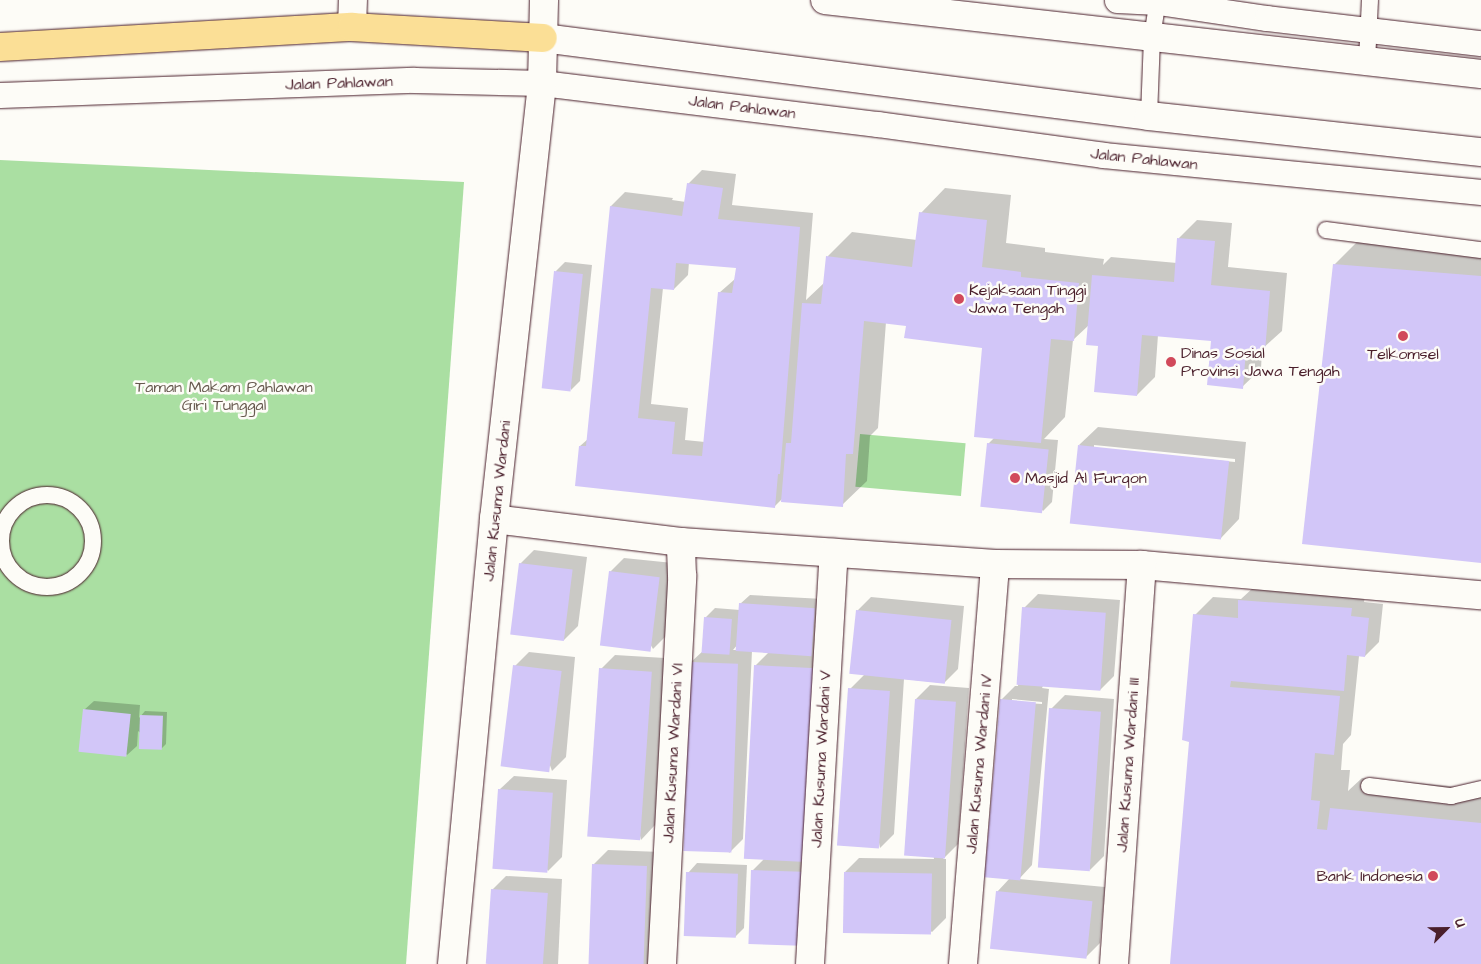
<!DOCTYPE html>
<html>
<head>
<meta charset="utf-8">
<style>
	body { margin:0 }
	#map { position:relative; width:1481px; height:964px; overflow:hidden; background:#fdfcf7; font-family:"Architects Daughter",sans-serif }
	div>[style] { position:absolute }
	.green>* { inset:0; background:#aadfa2; transform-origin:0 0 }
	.shadow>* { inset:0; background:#0003 }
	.building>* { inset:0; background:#d2c6f8; transform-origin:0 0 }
	.roads { filter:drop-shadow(0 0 1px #4a1f2b) drop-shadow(0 0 1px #4a1f2b) }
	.service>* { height:16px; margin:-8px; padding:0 8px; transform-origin:8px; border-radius:8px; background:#fdfcf7 }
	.service>.ring { margin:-8px; padding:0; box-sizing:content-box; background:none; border:16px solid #fdfcf7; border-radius:50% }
	.pedestrian>* { height:25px; margin:-12.5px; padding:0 12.5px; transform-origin:12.5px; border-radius:12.5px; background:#fdfcf7 }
	.minor>* { height:28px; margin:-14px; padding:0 14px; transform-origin:14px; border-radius:14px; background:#fdfcf7 }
	.secondary>* { height:28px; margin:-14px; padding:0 14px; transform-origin:14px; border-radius:14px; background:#fdfcf7 }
	.primary>* { height:28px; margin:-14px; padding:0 14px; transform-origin:14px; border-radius:14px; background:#fbdf96 }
	.dots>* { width:14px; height:14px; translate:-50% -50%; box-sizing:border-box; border:2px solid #fdfcf7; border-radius:50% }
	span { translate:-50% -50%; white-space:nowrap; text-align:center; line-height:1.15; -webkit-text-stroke:5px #fdfcf7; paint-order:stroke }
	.street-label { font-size:16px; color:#4a1f2b }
	.poi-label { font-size:16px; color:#4a1f2b }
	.left { translate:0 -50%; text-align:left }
	.right { translate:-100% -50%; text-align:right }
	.park-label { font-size:16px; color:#67594f }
	.north { position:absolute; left:1421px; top:904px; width:50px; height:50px; -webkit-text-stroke:4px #fdfcf7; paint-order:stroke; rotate:67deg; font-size:14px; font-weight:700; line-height:20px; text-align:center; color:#4a1f2b }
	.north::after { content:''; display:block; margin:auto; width:18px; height:22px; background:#4a1f2b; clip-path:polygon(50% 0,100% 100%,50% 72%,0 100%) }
</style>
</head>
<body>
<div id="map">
	<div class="green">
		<i style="clip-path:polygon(0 160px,464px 182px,406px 964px,0 964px)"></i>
		<i style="left:860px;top:434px;width:106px;height:53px;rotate:5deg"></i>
	</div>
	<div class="shadow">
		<i style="clip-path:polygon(evenodd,702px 170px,736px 174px,732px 205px,813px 213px,806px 300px,825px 282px,828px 256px,852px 232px,917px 240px,921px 213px,945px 188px,1011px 195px,1006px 243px,1045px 248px,1045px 252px,1104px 259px,1103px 265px,1111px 257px,1177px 263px,1179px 238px,1197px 220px,1232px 223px,1228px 267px,1287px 273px,1282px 331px,1262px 349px,1261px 369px,1242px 387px,1212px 340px,1158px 335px,1155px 377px,1137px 395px,1099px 345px,1089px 325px,1073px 340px,1065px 417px,1044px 439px,1058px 440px,1052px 502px,1043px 511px,988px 444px,994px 438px,983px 347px,907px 325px,886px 322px,878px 428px,870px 436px,867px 481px,842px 505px,783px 498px,775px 506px,580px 446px,588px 439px,611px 206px,625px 192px,673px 198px,672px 200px,686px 202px,688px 184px,702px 170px,689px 262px,737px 267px,735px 279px,719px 293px,705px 442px,685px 440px,688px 408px,651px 404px,663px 288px,674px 289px,688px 275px,689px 262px)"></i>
		<i style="clip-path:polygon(1359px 240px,1481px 250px,1481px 561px,1334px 265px)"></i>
		<i style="clip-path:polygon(565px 262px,592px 265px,580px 381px,571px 390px,556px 271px)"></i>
		<i style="clip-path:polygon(evenodd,1098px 427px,1246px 442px,1239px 519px,1221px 538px,1079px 445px,1098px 427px,1094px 445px,1235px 459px,1235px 462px,1094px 448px,1094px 445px)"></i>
		<i style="clip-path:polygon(534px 550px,587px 557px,578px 626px,564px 640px,520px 564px)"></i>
		<i style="clip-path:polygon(624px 558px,673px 563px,667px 635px,653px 649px,610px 572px)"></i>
		<i style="clip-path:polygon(1254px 587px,1365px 594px,1364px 602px,1383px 604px,1379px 642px,1365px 656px,1359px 656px,1351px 735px,1343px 744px,1341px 770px,1350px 770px,1348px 791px,1362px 778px,1481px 789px,1481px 964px,1171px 964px,1191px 742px,1195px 615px,1213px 597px,1241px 599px)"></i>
		<i style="clip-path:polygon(evenodd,1038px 594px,1120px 600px,1114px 676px,1100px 690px,1043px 686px,1042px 688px,1049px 689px,1032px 865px,1019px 879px,1105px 887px,1100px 943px,1086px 957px,997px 892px,1010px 878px,1001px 700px,1015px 686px,1018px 686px,1024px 608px,1038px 594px,1012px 699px,1042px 702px,1042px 704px,1012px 702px,1012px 699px)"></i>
		<i style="clip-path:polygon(evenodd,750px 595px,824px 599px,816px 858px,750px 942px,752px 871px,764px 859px,756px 665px,769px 652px,752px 651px,743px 839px,729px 853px,691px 662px,704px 650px,705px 618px,715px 608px,740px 610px,740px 604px,750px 595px,738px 644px,738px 650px,733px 650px,738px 644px)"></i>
		<i style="clip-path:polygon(871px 597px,964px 606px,958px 669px,944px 683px,904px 679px,894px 834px,880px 848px,850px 689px,864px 675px,857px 611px)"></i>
		<i style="clip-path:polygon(529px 652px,575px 657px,566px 757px,552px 771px,515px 666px)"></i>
		<i style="clip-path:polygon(615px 655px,665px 658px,655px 825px,641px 840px,601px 669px)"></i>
		<i style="clip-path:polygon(930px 685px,969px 688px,958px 844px,943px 859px,946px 859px,946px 918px,932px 932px,845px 872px,859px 858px,934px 859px,916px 699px)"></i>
		<i style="clip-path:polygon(1065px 695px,1114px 699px,1104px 856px,1090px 870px,1051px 709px)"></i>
		<i style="clip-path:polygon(94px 701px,140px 705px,139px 718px,145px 711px,167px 712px,166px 744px,161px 749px,138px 731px,137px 746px,127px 755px,84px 710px)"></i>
		<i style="clip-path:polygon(514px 776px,567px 780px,562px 857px,548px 871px,499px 790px)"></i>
		<i style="clip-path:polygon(608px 850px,661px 852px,657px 964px,591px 964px,594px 864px)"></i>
		<i style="clip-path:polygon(697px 863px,747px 865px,744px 928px,735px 937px,688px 873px)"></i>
		<i style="clip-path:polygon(506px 876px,562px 879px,558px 964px,488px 964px,492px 890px)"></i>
	</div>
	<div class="building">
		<i style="clip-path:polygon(evenodd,687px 183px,723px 188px,718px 219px,800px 227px,780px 474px,778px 474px,775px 508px,575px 486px,579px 446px,586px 446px,610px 206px,682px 216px,687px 183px,676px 263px,736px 268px,732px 293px,718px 292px,702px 456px,672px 454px,675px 422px,638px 418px,651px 288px,674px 290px,676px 263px)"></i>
		<i style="clip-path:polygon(919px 212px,987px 220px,982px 267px,1021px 272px,1021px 277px,1079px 283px,1074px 341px,1051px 339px,1041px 443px,974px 437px,982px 348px,904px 338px,906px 326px,864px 321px,853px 454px,846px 454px,843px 507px,781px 502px,786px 443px,791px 443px,802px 303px,821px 304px,826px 256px,912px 267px)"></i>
		<i style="clip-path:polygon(1177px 238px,1215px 241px,1211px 285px,1270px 291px,1265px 351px,1246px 349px,1243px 389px,1207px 385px,1211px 341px,1142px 335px,1137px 396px,1094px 392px,1098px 346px,1086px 345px,1092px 275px,1174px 282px)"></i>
		<i style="clip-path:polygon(1333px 264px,1481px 276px,1481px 563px,1302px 544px)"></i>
		<i style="left:554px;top:271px;width:29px;height:118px;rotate:6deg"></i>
		<i style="left:987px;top:443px;width:62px;height:64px;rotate:6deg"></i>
		<i style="left:1078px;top:445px;width:152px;height:79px;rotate:6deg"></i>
		<i style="left:519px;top:563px;width:54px;height:72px;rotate:7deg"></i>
		<i style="left:609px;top:571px;width:51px;height:75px;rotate:7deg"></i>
		<i style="clip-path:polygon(1238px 600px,1352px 608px,1351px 616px,1369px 618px,1365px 657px,1347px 655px,1344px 691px,1231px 681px,1230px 687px,1340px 696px,1334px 755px,1315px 753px,1311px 800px,1320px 801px,1317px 829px,1327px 830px,1330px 808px,1481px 823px,1481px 964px,1170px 964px,1189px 742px,1182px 740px,1193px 614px,1238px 618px)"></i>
		<i style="left:739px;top:603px;width:76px;height:48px;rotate:4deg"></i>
		<i style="left:1022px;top:607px;width:84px;height:78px;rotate:4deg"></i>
		<i style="left:856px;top:610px;width:96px;height:64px;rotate:6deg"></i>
		<i style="left:704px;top:617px;width:28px;height:36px;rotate:4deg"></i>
		<i style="left:690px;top:662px;width:48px;height:189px;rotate:2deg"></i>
		<i style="left:513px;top:665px;width:49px;height:102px;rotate:7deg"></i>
		<i style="left:754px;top:665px;width:62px;height:194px;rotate:3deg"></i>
		<i style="left:599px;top:668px;width:53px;height:169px;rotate:4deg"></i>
		<i style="left:848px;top:688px;width:42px;height:158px;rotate:4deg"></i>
		<i style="left:915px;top:699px;width:41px;height:157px;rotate:4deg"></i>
		<i style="left:1000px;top:699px;width:36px;height:179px;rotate:5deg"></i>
		<i style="left:1049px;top:708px;width:52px;height:160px;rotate:4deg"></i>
		<i style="left:83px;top:709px;width:48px;height:43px;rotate:6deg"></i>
		<i style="left:140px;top:715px;width:23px;height:34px;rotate:2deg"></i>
		<i style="left:498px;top:789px;width:55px;height:80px;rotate:4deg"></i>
		<i style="left:592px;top:864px;width:55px;height:100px;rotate:2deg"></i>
		<i style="left:751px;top:870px;width:52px;height:74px;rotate:2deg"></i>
		<i style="left:686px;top:872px;width:52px;height:64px;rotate:2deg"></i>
		<i style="left:844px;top:872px;width:88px;height:61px;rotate:1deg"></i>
		<i style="left:491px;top:889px;width:57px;height:75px;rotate:4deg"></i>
		<i style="left:996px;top:891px;width:97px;height:58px;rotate:6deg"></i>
	</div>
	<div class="roads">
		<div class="service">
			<i style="left:1367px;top:61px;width:61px;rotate:-87.2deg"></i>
			<i style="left:1149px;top:116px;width:79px;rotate:-87.8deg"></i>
			<i style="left:1152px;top:37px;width:37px;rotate:-81deg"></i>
			<i style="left:1326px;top:230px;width:156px;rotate:7.4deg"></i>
			<i class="ring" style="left:1px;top:495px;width:76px;height:76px"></i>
			<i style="left:1369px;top:786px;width:83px;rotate:7deg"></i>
			<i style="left:1451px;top:796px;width:31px;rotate:-13deg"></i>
		</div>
		<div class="pedestrian">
			<i style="left:1117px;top:0;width:41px;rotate:2.8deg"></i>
			<i style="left:1158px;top:2px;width:110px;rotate:8.4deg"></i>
			<i style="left:1267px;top:18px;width:215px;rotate:6.7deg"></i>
			<i style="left:0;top:95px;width:414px;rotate:-2.1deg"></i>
			<i style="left:414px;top:80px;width:128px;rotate:1.3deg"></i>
			<i style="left:542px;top:83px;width:338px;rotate:7deg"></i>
			<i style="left:878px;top:124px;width:227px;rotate:7.8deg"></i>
			<i style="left:1103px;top:155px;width:380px;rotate:5.6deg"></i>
		</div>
		<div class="minor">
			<i style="left:352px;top:27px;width:27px;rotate:-88deg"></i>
			<i style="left:494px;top:519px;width:188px;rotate:7deg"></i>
			<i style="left:681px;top:542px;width:315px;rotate:4deg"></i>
			<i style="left:995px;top:564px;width:147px;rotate:0.4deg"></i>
			<i style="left:1142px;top:565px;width:340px;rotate:5.1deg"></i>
			<i style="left:452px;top:964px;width:447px;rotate:-84.6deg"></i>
			<i style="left:494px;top:519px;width:439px;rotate:-83.7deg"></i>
			<i style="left:542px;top:83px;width:83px;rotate:-88.6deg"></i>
			<i style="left:662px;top:964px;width:389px;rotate:-87deg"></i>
			<i style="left:682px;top:576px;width:34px;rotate:-92deg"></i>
			<i style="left:810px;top:964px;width:412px;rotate:-86.7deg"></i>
			<i style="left:963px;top:964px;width:401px;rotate:-85.4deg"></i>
			<i style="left:1114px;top:964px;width:400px;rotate:-86deg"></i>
		</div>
		<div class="secondary">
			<i style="left:825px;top:0;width:660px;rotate:6.44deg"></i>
			<i style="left:543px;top:38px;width:611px;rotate:7.33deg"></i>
			<i style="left:1149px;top:116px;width:334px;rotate:6.2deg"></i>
		</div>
		<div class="primary">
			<i style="left:0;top:47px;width:353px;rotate:-3.3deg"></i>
			<i style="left:352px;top:27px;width:191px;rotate:3.3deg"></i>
		</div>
	</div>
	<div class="dots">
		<i style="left:959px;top:299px;background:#d1495b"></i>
		<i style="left:1403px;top:336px;background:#d1495b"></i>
		<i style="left:1171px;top:362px;background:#d1495b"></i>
		<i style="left:1015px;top:478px;background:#d1495b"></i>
		<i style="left:1433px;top:876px;background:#d1495b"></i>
	</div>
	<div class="street-label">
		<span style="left:339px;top:83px;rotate:-2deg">Jalan Pahlawan</span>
		<span style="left:742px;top:107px;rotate:7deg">Jalan Pahlawan</span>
		<span style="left:1144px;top:159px;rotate:6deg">Jalan Pahlawan</span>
		<span style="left:497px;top:501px;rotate:-84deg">Jalan Kusuma Wardani</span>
		<span style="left:673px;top:753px;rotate:-87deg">Jalan Kusuma Wardani VI</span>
		<span style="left:821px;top:759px;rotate:-87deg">Jalan Kusuma Wardani V</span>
		<span style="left:979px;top:764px;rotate:-85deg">Jalan Kusuma Wardani IV</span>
		<span style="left:1128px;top:765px;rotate:-86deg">Jalan Kusuma Wardani III</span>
	</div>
	<div class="poi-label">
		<span class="left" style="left:969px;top:299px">Kejaksaan Tinggi<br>Jawa Tengah</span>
		<span class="left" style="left:1181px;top:362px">Dinas Sosial<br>Provinsi Jawa Tengah</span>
		<span style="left:1403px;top:354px">Telkomsel</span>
		<span class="left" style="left:1025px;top:478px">Masjid Al Furqon</span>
		<span class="right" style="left:1423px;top:876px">Bank Indonesia</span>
	</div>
	<div class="park-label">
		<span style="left:224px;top:396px">Taman Makam Pahlawan<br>Giri Tunggal</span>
	</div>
	<div class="north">U</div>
</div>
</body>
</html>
